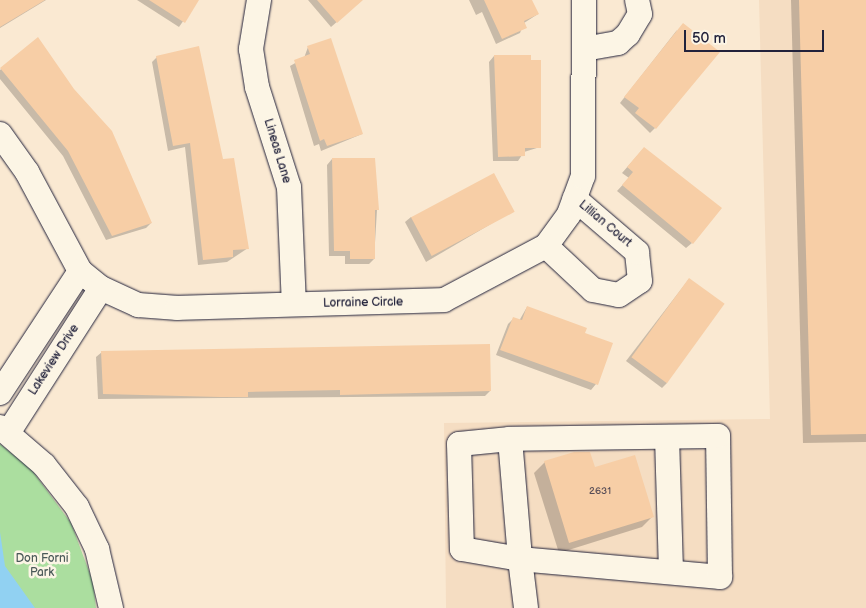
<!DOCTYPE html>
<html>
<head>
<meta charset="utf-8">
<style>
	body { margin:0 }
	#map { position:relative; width:866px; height:608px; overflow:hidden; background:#fae9d2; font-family:"Balsamiq Sans",sans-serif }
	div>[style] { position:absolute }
	.built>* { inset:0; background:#f5ddc2 }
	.green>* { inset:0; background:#abde9f }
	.water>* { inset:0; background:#91d1f2 }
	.shadow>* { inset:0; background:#0003 }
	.building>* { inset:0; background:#f7cea6; transform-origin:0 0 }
	.roads { filter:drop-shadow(0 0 1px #22223b) drop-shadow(0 0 1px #22223b) }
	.minor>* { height:24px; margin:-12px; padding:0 12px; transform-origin:12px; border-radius:12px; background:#fcf5e5 }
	span { translate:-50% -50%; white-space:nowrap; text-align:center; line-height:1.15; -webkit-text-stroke:5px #fcf5e5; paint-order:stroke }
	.number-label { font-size:10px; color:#574d56 }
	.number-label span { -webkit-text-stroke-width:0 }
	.street-label { font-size:12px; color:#22223b }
	.park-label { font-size:12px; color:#4b5a59 }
	.scale { position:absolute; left:684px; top:30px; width:140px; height:22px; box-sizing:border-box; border:2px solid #22223b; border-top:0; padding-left:6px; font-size:15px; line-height:18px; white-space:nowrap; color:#22223b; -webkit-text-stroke:4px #fcf5e5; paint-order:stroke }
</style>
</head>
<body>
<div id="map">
	<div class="built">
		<i style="clip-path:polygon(759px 0,866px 0,866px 608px,446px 608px,444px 423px,770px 419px)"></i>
	</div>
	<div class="green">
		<i style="clip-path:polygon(0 444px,31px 469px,71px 523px,93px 582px,96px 608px,0 608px)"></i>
	</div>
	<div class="water">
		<i style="clip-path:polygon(0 532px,5px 566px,35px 608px,0 608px)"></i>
	</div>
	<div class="shadow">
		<i style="clip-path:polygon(0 0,46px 0,0 28px)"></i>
		<i style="clip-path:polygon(137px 0,198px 0,179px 27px)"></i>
		<i style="clip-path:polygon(308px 0,362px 0,331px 27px)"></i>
		<i style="clip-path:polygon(469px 0,530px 0,538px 14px,524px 23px,520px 33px,496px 44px,482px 12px,476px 15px)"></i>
		<i style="clip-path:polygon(791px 0,866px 0,866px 442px,803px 443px)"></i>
		<i style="clip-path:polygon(677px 30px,655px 128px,650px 133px,620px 103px)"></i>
		<i style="clip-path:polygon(37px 39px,151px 223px,146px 228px,106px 240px,63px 156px,0 79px,0 70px)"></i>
		<i style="clip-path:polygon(308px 47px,362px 134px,321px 151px,319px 144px,314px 146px,290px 66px,304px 58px)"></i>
		<i style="clip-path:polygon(494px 56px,530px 56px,540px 147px,524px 152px,518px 161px,493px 161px,489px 62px)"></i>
		<i style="clip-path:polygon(157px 57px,248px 248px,227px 262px,198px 265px,185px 147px,168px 151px,152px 62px)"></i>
		<i style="clip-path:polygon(644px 148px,692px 243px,686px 248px,617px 191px,629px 178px,622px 173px)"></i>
		<i style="clip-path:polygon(332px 159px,377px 210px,374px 259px,369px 264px,345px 264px,345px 256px,329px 256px,327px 165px)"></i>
		<i style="clip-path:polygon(513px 211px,426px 262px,405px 222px,411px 217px)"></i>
		<i style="clip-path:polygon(689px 279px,667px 383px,662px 388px,626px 361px)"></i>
		<i style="clip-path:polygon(527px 307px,584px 334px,596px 384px,591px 390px,496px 355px,508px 324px,513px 319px,519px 321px)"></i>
		<i style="clip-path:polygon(102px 352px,490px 391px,485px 396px,98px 399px,96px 357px)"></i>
		<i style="clip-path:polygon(545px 462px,594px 468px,653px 516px,642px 527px,559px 553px,534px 473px)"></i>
	</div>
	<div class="building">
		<i style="clip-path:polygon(0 0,45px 0,0 27px)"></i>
		<i style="clip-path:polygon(149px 0,199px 0,185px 23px)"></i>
		<i style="clip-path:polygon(317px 0,363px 0,337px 23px)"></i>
		<i style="clip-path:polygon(484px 0,532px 0,539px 14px,524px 21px,527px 28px,502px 39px)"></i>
		<i style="clip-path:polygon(799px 0,866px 0,866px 434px,811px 435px)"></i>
		<i style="clip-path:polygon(683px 23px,720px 52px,656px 129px,635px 113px,639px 108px,624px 97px)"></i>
		<i style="clip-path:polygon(38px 37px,74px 89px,112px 131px,152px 223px,112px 236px,68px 151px,0 68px)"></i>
		<i style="clip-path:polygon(331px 38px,363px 134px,327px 146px,324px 139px,320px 141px,294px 60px,310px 54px,307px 46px)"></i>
		<i style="clip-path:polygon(199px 46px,223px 159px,234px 158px,249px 249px,233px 250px,233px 257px,203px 260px,190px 143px,173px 146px,156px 56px)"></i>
		<i style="clip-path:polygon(494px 55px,531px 55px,531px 60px,541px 60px,541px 148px,525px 148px,525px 156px,498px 157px)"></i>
		<i style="clip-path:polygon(644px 147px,722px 208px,693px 244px,622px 185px,633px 172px,627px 167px)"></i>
		<i style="clip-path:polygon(332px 158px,375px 158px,379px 210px,375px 210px,375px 259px,350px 259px,350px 251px,334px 251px)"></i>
		<i style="left:494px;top:173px;width:44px;height:94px;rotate:62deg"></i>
		<i style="left:689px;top:278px;width:44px;height:98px;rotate:36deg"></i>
		<i style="clip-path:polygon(527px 306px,587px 328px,585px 333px,613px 343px,598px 385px,500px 350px,513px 317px,522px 320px)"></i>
		<i style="clip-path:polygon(490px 344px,491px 391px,340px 395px,340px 390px,248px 392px,248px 397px,220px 397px,103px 394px,101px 351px)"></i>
		<i style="clip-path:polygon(574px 452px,590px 452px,595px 467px,635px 455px,654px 517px,569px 543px,544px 461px)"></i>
	</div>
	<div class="roads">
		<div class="minor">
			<i style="left:259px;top:0;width:50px;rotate:99.3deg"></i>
			<i style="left:251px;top:49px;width:38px;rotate:81deg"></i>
			<i style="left:257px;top:87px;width:105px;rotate:72.3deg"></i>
			<i style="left:289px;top:187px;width:117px;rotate:87.6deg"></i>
			<i style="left:584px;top:49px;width:35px;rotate:-10deg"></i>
			<i style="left:618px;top:43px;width:13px;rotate:-42deg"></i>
			<i style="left:628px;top:34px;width:23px;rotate:-59deg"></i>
			<i style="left:640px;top:14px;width:14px;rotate:-102deg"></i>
			<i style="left:0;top:134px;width:47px;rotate:54.6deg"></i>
			<i style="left:27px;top:172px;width:112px;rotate:61.8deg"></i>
			<i style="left:80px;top:271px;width:27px;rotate:39deg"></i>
			<i style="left:101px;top:288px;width:41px;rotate:24.7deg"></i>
			<i style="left:138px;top:305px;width:40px;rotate:4.3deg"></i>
			<i style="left:178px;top:308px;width:266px;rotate:-1.7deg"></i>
			<i style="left:444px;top:300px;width:115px;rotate:-27.9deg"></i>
			<i style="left:546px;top:246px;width:39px;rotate:-54deg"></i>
			<i style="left:569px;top:214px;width:40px;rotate:-69.8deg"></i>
			<i style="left:583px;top:176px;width:176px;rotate:-89.7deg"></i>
			<i style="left:546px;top:246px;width:64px;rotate:43.1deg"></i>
			<i style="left:593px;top:290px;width:26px;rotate:11deg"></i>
			<i style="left:619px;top:295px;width:25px;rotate:-34deg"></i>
			<i style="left:640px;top:281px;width:29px;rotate:-96deg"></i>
			<i style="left:637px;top:252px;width:82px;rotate:-139.5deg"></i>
			<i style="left:0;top:393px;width:146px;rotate:-56.7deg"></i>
			<i style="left:0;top:427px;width:58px;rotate:40.8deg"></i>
			<i style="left:44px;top:465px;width:53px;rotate:51.8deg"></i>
			<i style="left:77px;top:507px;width:47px;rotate:64.5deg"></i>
			<i style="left:97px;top:549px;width:61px;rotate:76.7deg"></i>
			<i style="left:8px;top:433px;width:172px;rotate:-57.3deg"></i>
			<i style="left:667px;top:437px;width:135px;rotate:88.3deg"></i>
			<i style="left:510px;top:439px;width:51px;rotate:174.4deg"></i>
			<i style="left:459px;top:444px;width:105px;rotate:88.4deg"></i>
			<i style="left:462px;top:549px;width:59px;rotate:9.8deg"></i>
			<i style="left:520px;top:559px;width:201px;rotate:5.1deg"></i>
			<i style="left:720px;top:577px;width:141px;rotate:-90.8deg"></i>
			<i style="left:718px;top:436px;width:208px;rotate:179.2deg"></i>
			<i style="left:510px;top:439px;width:120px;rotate:85.2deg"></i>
			<i style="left:520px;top:559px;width:49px;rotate:83deg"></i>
		</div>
	</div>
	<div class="number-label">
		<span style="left:600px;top:492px">2631</span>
	</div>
	<div class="street-label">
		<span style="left:277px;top:151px;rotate:73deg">Lineas Lane</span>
		<span style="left:605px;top:224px;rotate:40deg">Lillian Court</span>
		<span style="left:363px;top:303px;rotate:-1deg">Lorraine Circle</span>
		<span style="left:54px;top:360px;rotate:-57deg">Lakeview Drive</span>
	</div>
	<div class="park-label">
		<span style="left:42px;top:566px">Don Forni<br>Park</span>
	</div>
	<div class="scale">50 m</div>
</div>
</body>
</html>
